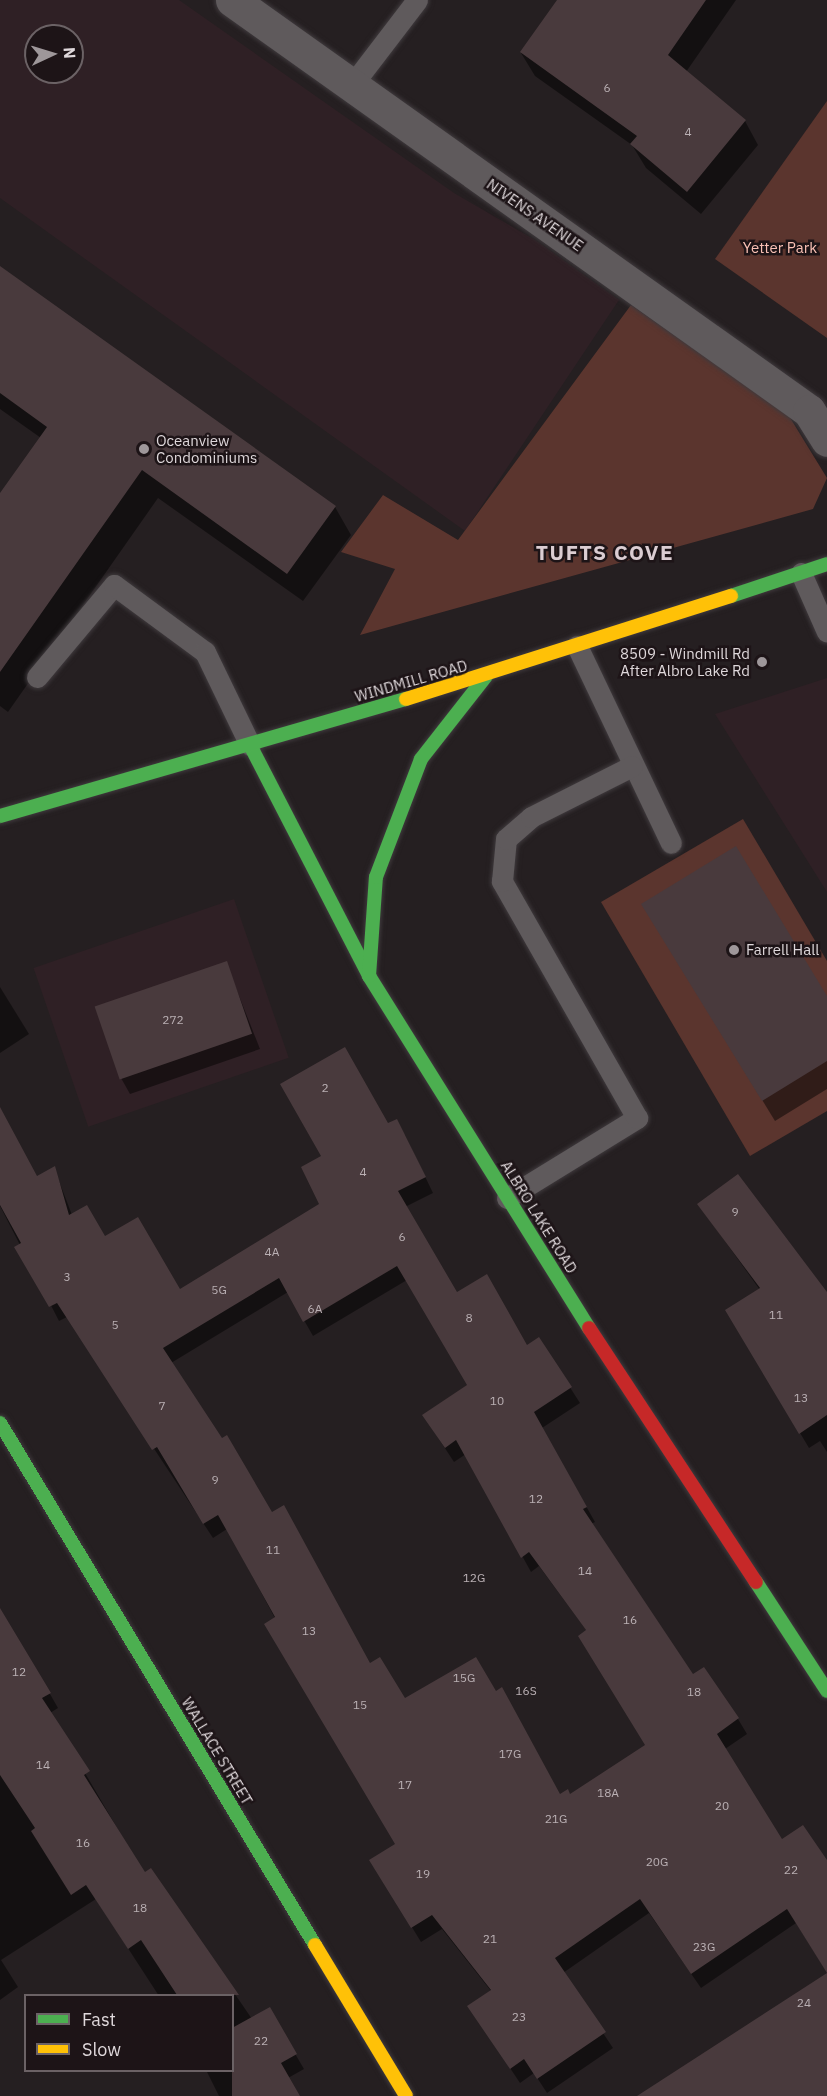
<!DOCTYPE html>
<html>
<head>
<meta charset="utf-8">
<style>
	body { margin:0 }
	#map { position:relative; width:827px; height:2096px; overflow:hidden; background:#251f21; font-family:"IBM Plex Sans",sans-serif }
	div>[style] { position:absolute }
	.built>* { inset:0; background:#2f2025; transform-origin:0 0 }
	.green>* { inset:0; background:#5b352e }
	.shadow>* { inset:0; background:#0007 }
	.building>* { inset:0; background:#493a3d; transform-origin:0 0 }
	.roads { filter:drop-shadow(0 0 2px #3f3a3d) drop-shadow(0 0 2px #3f3a3d) }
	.lane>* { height:21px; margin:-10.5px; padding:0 10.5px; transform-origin:10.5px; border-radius:10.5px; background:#5f5a5c }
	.street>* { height:33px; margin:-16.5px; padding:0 16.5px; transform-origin:16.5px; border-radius:16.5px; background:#5f5a5c }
	.fast>* { height:14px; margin:-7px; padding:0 7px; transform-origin:7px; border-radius:7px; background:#4caf50 }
	.slow>* { height:14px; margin:-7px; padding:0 7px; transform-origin:7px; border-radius:7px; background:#ffc107 }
	.jam>* { height:14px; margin:-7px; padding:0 7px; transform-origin:7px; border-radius:7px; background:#c62828 }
	.dots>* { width:16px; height:16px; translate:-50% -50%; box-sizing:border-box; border:3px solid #1d1417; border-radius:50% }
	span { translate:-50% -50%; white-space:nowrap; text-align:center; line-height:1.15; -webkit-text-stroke:5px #1d1417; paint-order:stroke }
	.number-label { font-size:12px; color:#bab0b4 }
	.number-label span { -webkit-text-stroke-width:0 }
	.street-label { font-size:15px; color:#dfd8db }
	.park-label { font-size:15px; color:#fac1b5 }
	.poi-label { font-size:15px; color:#dfd8db }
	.left { translate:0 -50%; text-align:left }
	.right { translate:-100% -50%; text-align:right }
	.district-label { font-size:21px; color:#dbcdd2; font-weight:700; letter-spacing:1.5px }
	.legend { position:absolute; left:24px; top:1994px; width:210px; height:78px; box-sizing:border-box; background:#1d1417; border:2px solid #6b6265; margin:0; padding:8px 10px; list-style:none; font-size:18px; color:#dfd8db }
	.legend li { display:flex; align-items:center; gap:12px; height:30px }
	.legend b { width:30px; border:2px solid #6b6265 }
	.north { position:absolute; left:24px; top:24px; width:60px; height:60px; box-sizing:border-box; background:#1d1417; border:2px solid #6b6265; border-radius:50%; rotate:86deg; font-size:16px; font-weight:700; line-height:24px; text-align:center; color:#dfd8db }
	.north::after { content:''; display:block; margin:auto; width:21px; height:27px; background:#9e979a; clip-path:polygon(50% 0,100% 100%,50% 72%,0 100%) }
</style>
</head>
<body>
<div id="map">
	<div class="built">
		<i style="clip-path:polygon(evenodd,0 0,179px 0,454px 193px,535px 240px,619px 300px,465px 531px,0 198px,0 0,36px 36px,72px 36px,72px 72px,36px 72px,36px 36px)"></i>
		<i style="clip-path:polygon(827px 678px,827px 892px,715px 714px)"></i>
		<i style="left:234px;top:899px;width:168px;height:212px;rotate:71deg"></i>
	</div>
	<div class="green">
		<i style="clip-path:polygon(827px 101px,827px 338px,715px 259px)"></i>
		<i style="clip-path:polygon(631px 305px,789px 416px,827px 478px,813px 509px,360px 635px,395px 569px,341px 552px,383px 495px,458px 540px)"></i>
		<i style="clip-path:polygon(743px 819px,827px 961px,827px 1111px,750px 1156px,601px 902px)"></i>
	</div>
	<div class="shadow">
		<i style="clip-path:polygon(558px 0,736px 0,686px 72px,745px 121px,758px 145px,701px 214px,646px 168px,632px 145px,535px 76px,521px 53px)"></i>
		<i style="clip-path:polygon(0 268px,335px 507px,351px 535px,303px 601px,158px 498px,8px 712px,0 706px,0 496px,41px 438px,0 409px)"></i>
		<i style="clip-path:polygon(655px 925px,827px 998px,827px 1089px,775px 1121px)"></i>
		<i style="clip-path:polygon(226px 963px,260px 1049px,130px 1094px,121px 1078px)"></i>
		<i style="clip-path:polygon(0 987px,29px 1034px,0 1053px)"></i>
		<i style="clip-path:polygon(evenodd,387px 1125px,405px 1135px,433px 1193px,405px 1207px,456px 1294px,527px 1347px,539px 1339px,580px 1403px,542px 1428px,595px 1522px,591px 1524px,693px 1676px,704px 1669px,738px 1719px,747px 1734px,725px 1749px,782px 1842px,827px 1866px,827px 1972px,796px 1923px,701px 1988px,649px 1913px,563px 1973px,613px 2048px,547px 2093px,534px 2073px,520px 2083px,469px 2007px,491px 1991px,442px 1929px,421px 1942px,380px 1875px,397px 1845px,227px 1529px,213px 1538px,67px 1317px,59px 1321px,0 1206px,0 1152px,37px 1177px,54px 1168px,72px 1215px,180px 1291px,321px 1204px,387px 1125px,407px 1280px,469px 1386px,433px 1430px,454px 1462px,466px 1454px,531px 1572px,539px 1566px,587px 1631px,647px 1746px,570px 1796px,560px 1796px,404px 1700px,370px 1665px,171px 1363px,288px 1292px,313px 1336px,407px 1280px)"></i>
		<i style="clip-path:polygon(699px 1205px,827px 1295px,827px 1452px,820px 1441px,809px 1448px,727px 1311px,760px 1290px)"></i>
		<i style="clip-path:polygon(0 1626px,50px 1694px,58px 1708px,50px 1713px,144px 1874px,150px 1870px,252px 2019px,269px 2009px,304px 2069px,288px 2078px,299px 2096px,219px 2096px,206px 2070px,232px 2070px,232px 1996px,159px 1996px,96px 1899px,1px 1960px,18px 1987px,0 2000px)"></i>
	</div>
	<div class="building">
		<i style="clip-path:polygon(557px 0,706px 0,668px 55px,746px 120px,687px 192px,630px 144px,637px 136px,520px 52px)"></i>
		<i style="clip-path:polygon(0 266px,336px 506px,287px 574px,142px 470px,0 672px,0 493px,47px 427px,0 393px)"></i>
		<i style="clip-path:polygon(736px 846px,827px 996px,827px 1061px,762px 1101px,641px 904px)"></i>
		<i style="left:227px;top:961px;width:77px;height:140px;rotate:71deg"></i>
		<i style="clip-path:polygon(evenodd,345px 1047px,388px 1123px,397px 1119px,426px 1177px,398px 1191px,457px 1292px,487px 1274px,527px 1345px,539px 1337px,572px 1387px,534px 1412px,587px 1507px,583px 1509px,693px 1674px,704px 1667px,739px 1718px,717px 1734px,782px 1839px,803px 1825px,827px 1860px,827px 2096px,637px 2096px,827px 1973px,787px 1909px,691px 1974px,640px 1899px,555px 1958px,606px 2032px,537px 2079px,524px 2059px,510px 2069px,467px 2006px,491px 1990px,432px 1915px,411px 1928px,369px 1860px,395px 1844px,264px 1624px,275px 1617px,218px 1515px,203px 1524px,157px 1447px,152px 1450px,57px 1303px,49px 1307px,14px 1247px,21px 1243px,0 1205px,0 1107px,37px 1176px,55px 1166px,69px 1215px,87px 1205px,105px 1236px,138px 1217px,180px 1289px,319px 1204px,301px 1167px,321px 1156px,280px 1084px,345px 1047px,397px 1266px,467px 1385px,422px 1415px,445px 1448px,456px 1440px,521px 1558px,529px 1552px,586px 1630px,578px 1636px,645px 1745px,570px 1794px,568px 1789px,560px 1794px,502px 1687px,496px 1691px,476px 1657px,405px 1698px,380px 1657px,370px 1663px,284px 1505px,272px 1512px,227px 1435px,222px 1438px,163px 1348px,279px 1278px,303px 1322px,397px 1266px)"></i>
		<i style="clip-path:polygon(738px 1174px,827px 1292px,827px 1415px,799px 1434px,725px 1310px,760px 1288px,697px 1204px)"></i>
		<i style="clip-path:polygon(0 1608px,51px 1693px,42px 1698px,90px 1771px,84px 1775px,145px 1872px,151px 1868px,239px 1995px,177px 1995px,141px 1940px,128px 1949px,86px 1885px,71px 1895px,31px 1831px,35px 1828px,0 1775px)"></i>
		<i style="clip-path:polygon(270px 2007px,297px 2054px,281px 2063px,300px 2096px,232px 2096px,232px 2028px)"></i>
	</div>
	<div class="roads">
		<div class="lane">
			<i style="left:352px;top:85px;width:107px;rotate:-52.6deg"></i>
			<i style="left:801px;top:573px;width:64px;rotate:66.2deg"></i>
			<i style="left:577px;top:646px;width:218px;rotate:64.5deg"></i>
			<i style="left:37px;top:677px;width:120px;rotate:-50.1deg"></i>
			<i style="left:114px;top:585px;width:113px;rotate:36.4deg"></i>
			<i style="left:205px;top:652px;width:103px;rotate:64.2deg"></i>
			<i style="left:507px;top:1198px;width:153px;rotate:-31.6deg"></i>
			<i style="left:637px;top:1118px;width:273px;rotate:-119.7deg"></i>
			<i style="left:502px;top:881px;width:42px;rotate:-84.6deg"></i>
			<i style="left:506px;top:839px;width:33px;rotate:-41deg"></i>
			<i style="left:531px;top:817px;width:113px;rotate:-26.8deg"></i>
		</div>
		<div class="street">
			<i style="left:232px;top:0;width:708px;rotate:35.46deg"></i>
			<i style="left:809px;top:411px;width:34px;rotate:58deg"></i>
		</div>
		<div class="fast">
			<i style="left:731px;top:596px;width:101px;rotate:-18.4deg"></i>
			<i style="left:250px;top:745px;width:260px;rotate:62.7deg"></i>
			<i style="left:369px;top:976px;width:415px;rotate:58deg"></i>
			<i style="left:0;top:816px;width:423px;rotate:-16.1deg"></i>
			<i style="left:369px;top:976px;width:99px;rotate:-86deg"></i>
			<i style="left:376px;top:877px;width:126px;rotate:-69.1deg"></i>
			<i style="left:421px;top:759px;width:105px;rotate:-51.9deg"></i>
			<i style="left:0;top:1423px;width:610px;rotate:58.89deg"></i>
			<i style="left:756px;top:1582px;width:130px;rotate:56.9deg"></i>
		</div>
		<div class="slow">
			<i style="left:406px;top:699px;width:341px;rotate:-17.6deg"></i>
			<i style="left:315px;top:1945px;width:176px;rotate:58.9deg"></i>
		</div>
		<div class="jam">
			<i style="left:589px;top:1328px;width:304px;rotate:56.7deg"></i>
		</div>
	</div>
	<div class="dots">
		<i style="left:144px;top:449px;background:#9e979a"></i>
		<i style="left:762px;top:662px;background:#9e979a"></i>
		<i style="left:734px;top:950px;background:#9e979a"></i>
	</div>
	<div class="number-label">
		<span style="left:607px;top:88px">6</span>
		<span style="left:688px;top:132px">4</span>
		<span style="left:173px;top:1020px">272</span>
		<span style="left:325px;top:1088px">2</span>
		<span style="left:363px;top:1172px">4</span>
		<span style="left:735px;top:1212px">9</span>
		<span style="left:402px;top:1237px">6</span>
		<span style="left:272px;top:1252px">4A</span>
		<span style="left:67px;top:1277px">3</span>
		<span style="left:219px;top:1290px">5G</span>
		<span style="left:315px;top:1309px">6A</span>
		<span style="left:776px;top:1315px">11</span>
		<span style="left:469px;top:1318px">8</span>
		<span style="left:115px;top:1325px">5</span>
		<span style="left:801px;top:1398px">13</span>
		<span style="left:497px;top:1401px">10</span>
		<span style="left:162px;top:1406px">7</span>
		<span style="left:215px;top:1480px">9</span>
		<span style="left:536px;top:1499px">12</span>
		<span style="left:273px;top:1550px">11</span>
		<span style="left:585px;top:1571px">14</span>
		<span style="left:474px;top:1578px">12G</span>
		<span style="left:630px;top:1620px">16</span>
		<span style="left:309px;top:1631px">13</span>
		<span style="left:19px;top:1672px">12</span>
		<span style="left:464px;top:1678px">15G</span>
		<span style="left:526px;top:1691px">16S</span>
		<span style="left:694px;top:1692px">18</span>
		<span style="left:360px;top:1705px">15</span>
		<span style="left:510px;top:1754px">17G</span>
		<span style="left:43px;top:1765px">14</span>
		<span style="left:405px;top:1785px">17</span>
		<span style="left:608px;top:1793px">18A</span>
		<span style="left:722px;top:1806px">20</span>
		<span style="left:556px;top:1819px">21G</span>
		<span style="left:83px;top:1843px">16</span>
		<span style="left:657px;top:1862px">20G</span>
		<span style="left:791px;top:1870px">22</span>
		<span style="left:423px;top:1874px">19</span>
		<span style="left:140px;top:1908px">18</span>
		<span style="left:490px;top:1939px">21</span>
		<span style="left:704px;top:1947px">23G</span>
		<span style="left:804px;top:2003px">24</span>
		<span style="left:519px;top:2017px">23</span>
		<span style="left:261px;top:2041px">22</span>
	</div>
	<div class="street-label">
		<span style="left:535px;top:215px;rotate:35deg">NIVENS AVENUE</span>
		<span style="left:411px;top:681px;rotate:-16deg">WINDMILL ROAD</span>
		<span style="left:539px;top:1217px;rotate:58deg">ALBRO LAKE ROAD</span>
		<span style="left:217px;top:1751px;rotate:59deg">WALLACE STREET</span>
	</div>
	<div class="park-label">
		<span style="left:780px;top:248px">Yetter Park</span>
	</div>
	<div class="poi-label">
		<span class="left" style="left:156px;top:449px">Oceanview<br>Condominiums</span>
		<span class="right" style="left:750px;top:662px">8509 - Windmill Rd<br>After Albro Lake Rd</span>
		<span class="left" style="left:746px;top:950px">Farrell Hall</span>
	</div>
	<div class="district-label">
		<span style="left:605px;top:552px">TUFTS COVE</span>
	</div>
	<ul class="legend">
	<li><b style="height:8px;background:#4caf50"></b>Fast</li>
	<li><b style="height:8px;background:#ffc107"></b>Slow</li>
	</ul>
	<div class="north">N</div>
</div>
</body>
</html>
